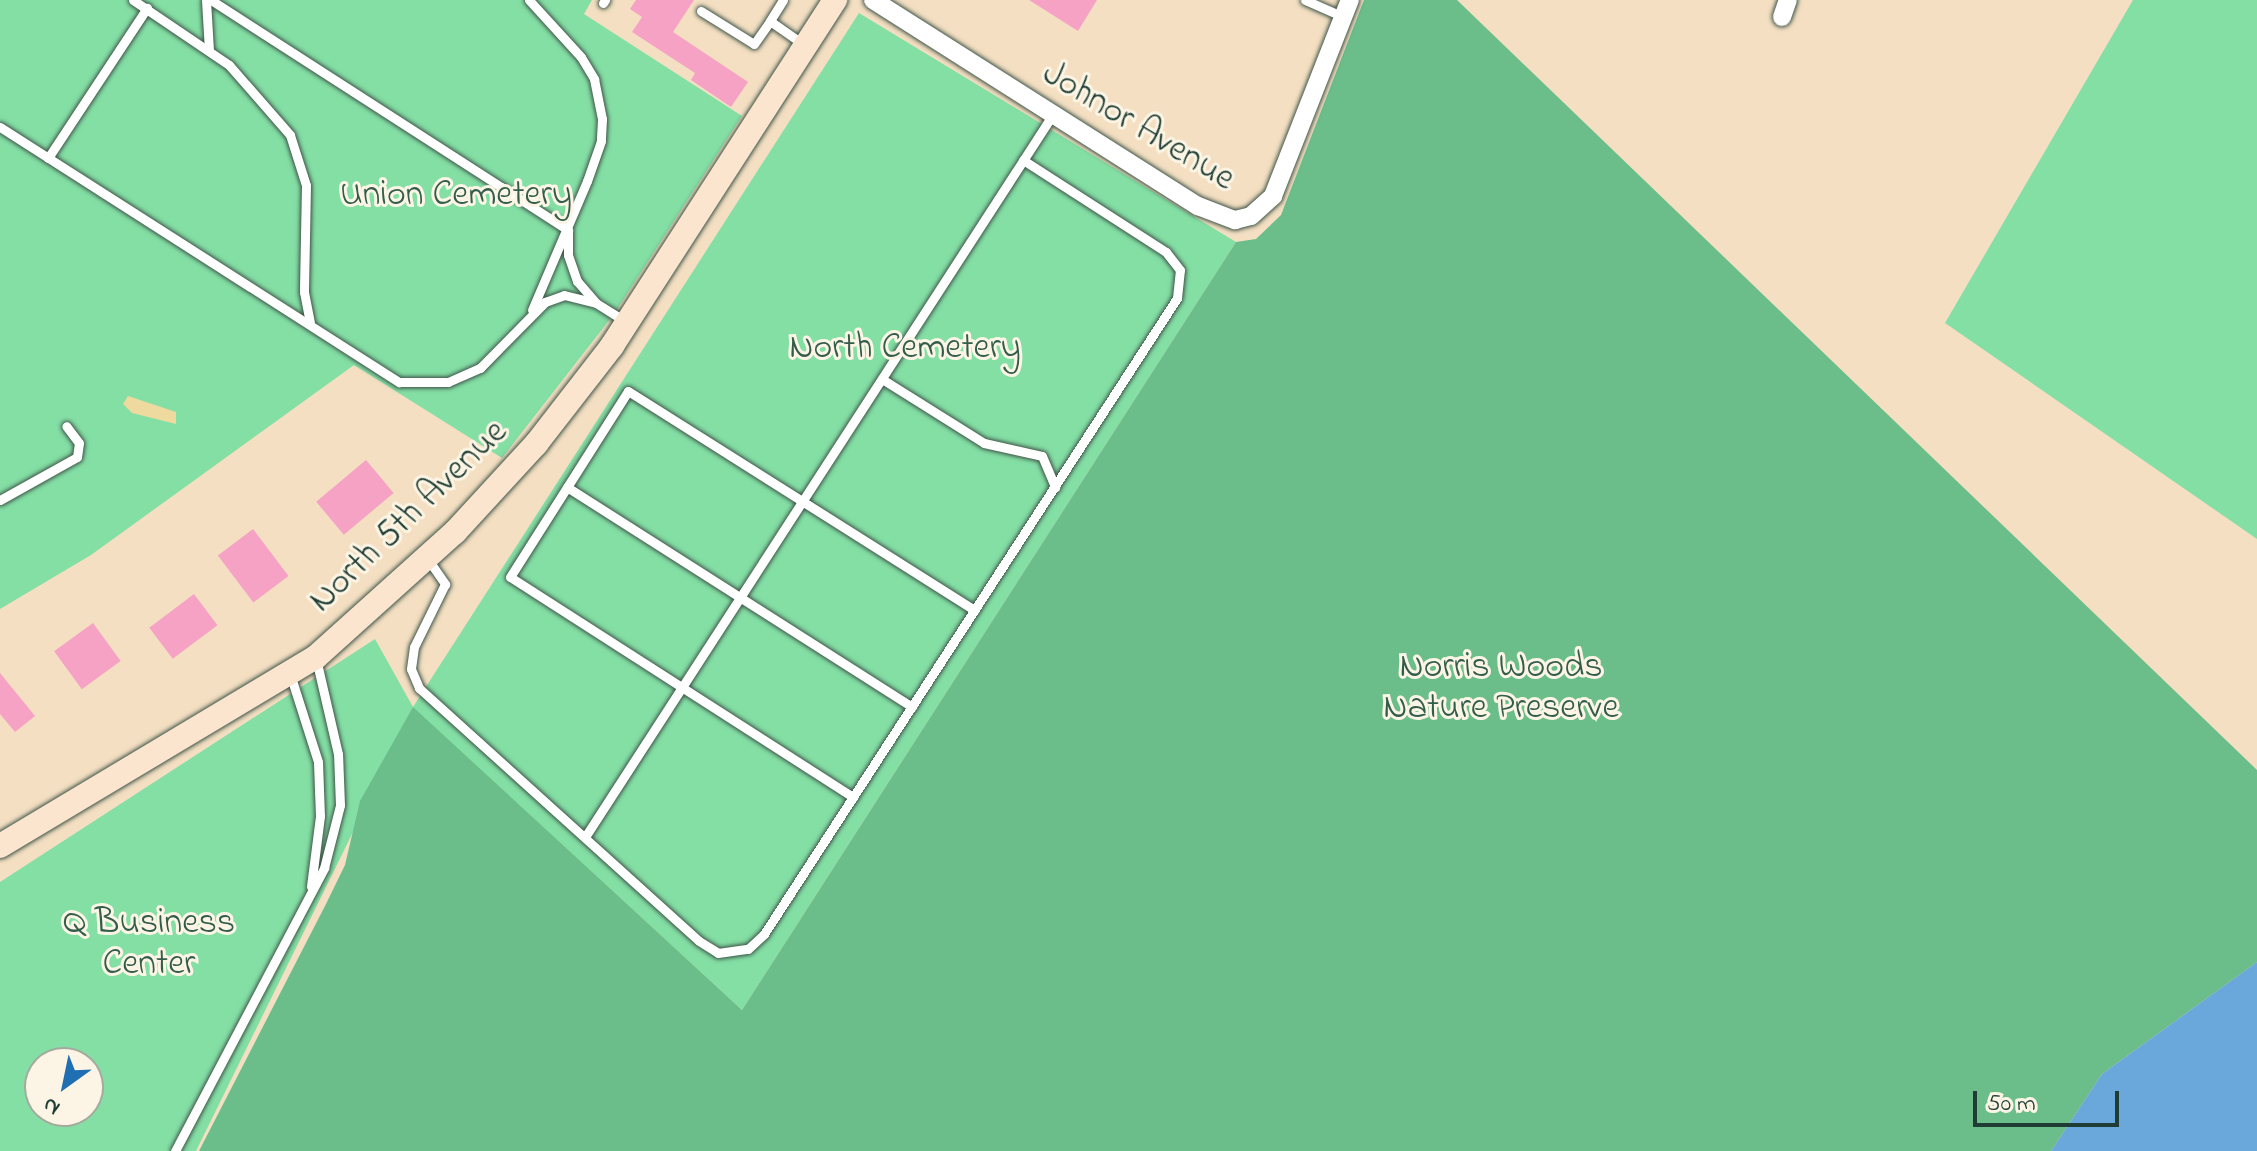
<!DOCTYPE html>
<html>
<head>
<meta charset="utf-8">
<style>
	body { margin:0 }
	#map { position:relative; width:2257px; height:1151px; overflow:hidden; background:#f4dfc2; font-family:"Indie Flower",sans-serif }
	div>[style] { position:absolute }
	.green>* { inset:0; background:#84dfa5 }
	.forest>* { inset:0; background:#6bbe8a }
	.sand>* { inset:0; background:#eeda9e }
	.water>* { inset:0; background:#6aa7db }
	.building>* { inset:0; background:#f5a2c5; transform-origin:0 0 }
	.roads { filter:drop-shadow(0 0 2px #3f5549) drop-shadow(0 0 2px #3f5549) }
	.lane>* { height:9px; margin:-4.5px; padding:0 4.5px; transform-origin:4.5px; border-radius:4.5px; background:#fff }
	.street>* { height:18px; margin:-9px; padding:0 9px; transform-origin:9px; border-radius:9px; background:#fff }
	.secondary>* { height:24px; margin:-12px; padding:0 12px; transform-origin:12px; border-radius:12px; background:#fbe5cf }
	span { translate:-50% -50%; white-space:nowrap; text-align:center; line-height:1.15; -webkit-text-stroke:6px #fcf5e5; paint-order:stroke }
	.street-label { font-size:36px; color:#1f3d34 }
	.park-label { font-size:36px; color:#335d4b }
	.north { position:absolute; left:24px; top:1047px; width:80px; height:80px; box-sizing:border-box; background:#fcf5e5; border:2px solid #a4ab9e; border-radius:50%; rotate:213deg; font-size:22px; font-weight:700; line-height:32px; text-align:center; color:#1f3d34 }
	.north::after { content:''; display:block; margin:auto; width:28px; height:36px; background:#1f6fb2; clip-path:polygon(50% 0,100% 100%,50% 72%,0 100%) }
	.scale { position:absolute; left:1973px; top:1091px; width:146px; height:36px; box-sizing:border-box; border:4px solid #1f3d34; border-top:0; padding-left:10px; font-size:24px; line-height:28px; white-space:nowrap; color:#1f3d34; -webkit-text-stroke:6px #fcf5e5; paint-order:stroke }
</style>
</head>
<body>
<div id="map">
	<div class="green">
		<i style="clip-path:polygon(0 0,592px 0,584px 14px,742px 116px,614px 314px,502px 458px,354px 365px,91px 555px,0 609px)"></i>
		<i style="clip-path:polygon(2133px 0,2257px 0,2257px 539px,1945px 323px)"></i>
		<i style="clip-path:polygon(evenodd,859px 13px,1236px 242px,742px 1010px,413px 708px,361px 801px,354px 830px,196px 1151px,0 1151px,0 882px,375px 639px,413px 707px,859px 13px,40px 1063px,88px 1063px,88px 1111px,40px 1111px,40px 1063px)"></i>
	</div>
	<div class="forest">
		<i style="clip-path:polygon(1364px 0,1457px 0,2257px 770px,2257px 962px,2102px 1074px,2051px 1151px,199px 1151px,326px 904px,345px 865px,360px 801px,413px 707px,742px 1010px,1236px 242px,1256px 239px,1281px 215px)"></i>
	</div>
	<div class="sand">
		<i style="clip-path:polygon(128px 396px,176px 412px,176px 424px,132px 413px,123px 404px)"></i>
	</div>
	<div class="water">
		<i style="clip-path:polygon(2257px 962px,2257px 1151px,2051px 1151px,2102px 1074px)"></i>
	</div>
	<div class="building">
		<i style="clip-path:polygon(636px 0,694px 0,673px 32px,748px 82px,731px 107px,691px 80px,695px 73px,632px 32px,642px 17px,630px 9px)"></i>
		<i style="clip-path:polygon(1029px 0,1097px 0,1078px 31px)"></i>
		<i style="left:366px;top:460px;width:43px;height:65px;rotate:50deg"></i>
		<i style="left:253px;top:529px;width:59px;height:44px;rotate:53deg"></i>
		<i style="left:194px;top:594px;width:39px;height:56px;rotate:53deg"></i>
		<i style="left:93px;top:623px;width:47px;height:48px;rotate:54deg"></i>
		<i style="clip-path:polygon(0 673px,35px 716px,15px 732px,0 714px)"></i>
	</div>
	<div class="roads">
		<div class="lane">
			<i style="left:133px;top:0;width:116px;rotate:34.1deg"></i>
			<i style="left:229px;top:65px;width:93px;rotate:48.9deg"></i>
			<i style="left:290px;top:135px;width:52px;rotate:72.3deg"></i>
			<i style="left:306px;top:185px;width:107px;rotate:91.1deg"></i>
			<i style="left:304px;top:292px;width:31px;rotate:79deg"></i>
			<i style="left:206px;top:0;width:50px;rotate:86.6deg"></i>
			<i style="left:211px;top:0;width:425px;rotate:32.8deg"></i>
			<i style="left:568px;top:230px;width:25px;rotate:90deg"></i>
			<i style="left:568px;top:255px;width:28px;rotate:71deg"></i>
			<i style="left:577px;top:281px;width:29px;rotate:49deg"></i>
			<i style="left:596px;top:303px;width:36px;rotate:32deg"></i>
			<i style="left:529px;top:0;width:77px;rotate:47.6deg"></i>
			<i style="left:581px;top:57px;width:26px;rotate:59deg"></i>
			<i style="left:594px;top:79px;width:41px;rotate:78.7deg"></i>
			<i style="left:602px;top:119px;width:22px;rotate:93deg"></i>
			<i style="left:601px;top:141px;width:42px;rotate:109.3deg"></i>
			<i style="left:587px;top:181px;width:140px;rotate:113.1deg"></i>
			<i style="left:783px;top:0;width:25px;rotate:122deg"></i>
			<i style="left:770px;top:21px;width:40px;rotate:34.9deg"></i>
			<i style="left:1305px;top:0;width:43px;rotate:23.6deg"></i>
			<i style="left:603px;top:3px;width:4px;rotate:-56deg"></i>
			<i style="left:701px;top:11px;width:62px;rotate:31.9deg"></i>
			<i style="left:754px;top:44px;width:28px;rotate:-55deg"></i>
			<i style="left:0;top:127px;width:474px;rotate:32.6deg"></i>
			<i style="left:399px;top:382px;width:49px"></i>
			<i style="left:448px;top:382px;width:35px;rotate:-24deg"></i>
			<i style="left:480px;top:368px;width:93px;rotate:-45.4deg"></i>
			<i style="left:545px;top:302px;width:20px;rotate:-20deg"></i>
			<i style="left:564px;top:295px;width:33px;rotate:14deg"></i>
			<i style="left:48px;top:158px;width:180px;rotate:-56.6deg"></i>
			<i style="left:882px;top:379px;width:120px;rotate:32.1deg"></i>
			<i style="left:984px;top:443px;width:59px;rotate:12.6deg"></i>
			<i style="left:1042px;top:456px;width:34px;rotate:67deg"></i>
			<i style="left:567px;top:487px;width:409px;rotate:32.5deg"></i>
			<i style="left:0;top:500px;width:88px;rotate:-29.2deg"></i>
			<i style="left:77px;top:457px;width:14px;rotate:-82deg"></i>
			<i style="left:79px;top:443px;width:21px;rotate:-127deg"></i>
			<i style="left:427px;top:558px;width:32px;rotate:55deg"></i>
			<i style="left:445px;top:584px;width:70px;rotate:116.2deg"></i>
			<i style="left:414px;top:647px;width:22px;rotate:98deg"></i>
			<i style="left:411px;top:669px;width:21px;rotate:67deg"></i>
			<i style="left:419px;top:688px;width:377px;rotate:42.1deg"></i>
			<i style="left:699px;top:941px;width:22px;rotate:32deg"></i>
			<i style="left:718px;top:953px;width:30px;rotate:-8deg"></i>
			<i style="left:748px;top:949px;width:22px;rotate:-43deg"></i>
			<i style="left:764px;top:934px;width:758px;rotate:-57deg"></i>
			<i style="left:1177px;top:298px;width:28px;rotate:-84deg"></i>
			<i style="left:1180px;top:270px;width:23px;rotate:-128deg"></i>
			<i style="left:1166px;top:252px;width:170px;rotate:-147.2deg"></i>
			<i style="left:290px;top:674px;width:92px;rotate:72.3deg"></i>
			<i style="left:318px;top:762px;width:54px;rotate:87.9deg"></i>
			<i style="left:320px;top:816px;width:71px;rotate:97.3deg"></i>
			<i style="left:853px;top:797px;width:407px;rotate:-147.3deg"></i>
			<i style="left:510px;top:577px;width:220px;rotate:-57.6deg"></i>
			<i style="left:628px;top:391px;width:410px;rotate:32.3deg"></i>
			<i style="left:585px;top:837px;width:861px;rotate:-57.08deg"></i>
			<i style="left:175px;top:1151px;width:320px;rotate:-62.2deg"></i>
			<i style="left:324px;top:868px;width:65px;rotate:-75.7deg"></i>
			<i style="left:340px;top:805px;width:51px;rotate:-92.2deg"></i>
			<i style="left:338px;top:754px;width:98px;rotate:-103deg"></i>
		</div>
		<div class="street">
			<i style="left:873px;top:0;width:385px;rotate:32.4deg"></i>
			<i style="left:1198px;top:206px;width:40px;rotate:21deg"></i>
			<i style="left:1235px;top:220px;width:16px;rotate:-14deg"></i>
			<i style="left:1251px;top:216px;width:30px;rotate:-42deg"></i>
			<i style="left:1273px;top:196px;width:211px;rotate:-68.6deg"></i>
			<i style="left:1782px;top:17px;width:18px;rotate:-71deg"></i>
		</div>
		<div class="secondary">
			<i style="left:0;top:846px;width:368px;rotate:-30.9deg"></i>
			<i style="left:316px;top:657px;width:187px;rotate:-42deg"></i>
			<i style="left:455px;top:532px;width:120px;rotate:-47.4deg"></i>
			<i style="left:536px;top:444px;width:124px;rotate:-52.2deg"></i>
			<i style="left:612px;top:346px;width:412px;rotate:-57.2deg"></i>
		</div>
	</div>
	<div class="street-label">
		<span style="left:1138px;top:127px;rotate:31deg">Johnor Avenue</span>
		<span style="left:409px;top:517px;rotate:-44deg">North 5th Avenue</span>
	</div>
	<div class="park-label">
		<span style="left:456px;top:196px">Union Cemetery</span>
		<span style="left:905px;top:349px">North Cemetery</span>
		<span style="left:1501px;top:688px">Norris Woods<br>Nature Preserve</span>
		<span style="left:149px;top:944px">Q Business<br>Center</span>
	</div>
	<div class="north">N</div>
	<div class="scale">50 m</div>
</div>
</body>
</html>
